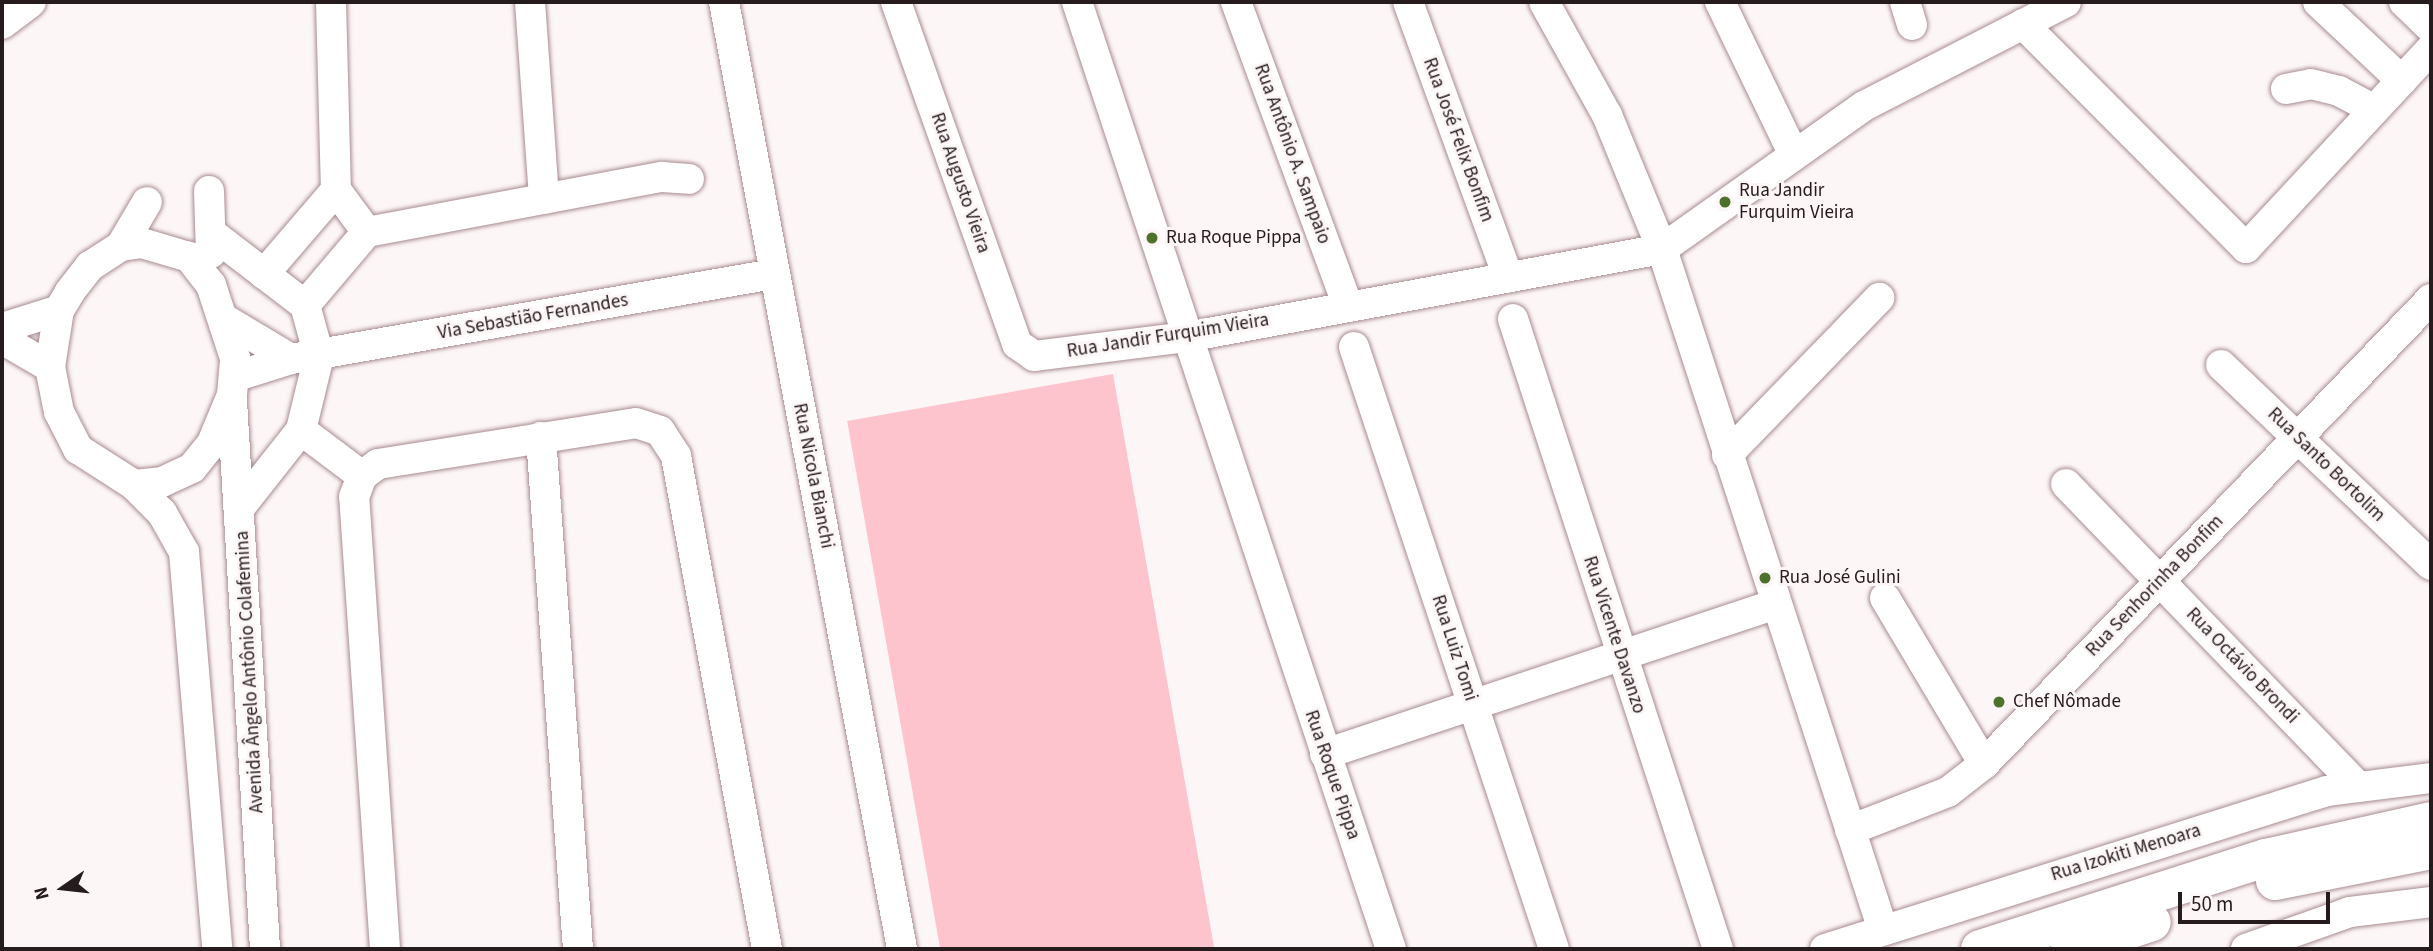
<!DOCTYPE html>
<html>
<head>
<meta charset="utf-8">
<style>
	body { margin:0 }
	#map { position:relative; width:2433px; height:951px; overflow:hidden; background:#fdf6f7; font-family:"Source Sans 3",sans-serif }
	div>[style] { position:absolute }
	.green>* { inset:0; background:#fec4ce; transform-origin:0 0 }
	.roads { filter:drop-shadow(0 0 2px #a88b90) drop-shadow(0 0 2px #a88b90) }
	.minor>* { height:30px; margin:-15px; padding:0 15px; transform-origin:15px; border-radius:15px; background:#fff }
	.highway>* { height:38px; margin:-19px; padding:0 19px; transform-origin:19px; border-radius:19px; background:#fff }
	.dots>* { width:19px; height:19px; translate:-50% -50%; box-sizing:border-box; border:4px solid #fdf6f7; border-radius:50% }
	span { translate:-50% -50%; white-space:nowrap; text-align:center; line-height:1.15; -webkit-text-stroke:6px #fdf6f7; paint-order:stroke }
	.street-label { font-size:19px; color:#261b1d }
	.poi-label { font-size:19px; color:#261b1d }
	.left { translate:0 -50%; text-align:left }
	.frame { position:absolute; inset:0; border:4px solid #261b1d; pointer-events:none }
	.north { position:absolute; left:28px; top:853px; width:70px; height:70px; -webkit-text-stroke:5px #fdf6f7; paint-order:stroke; rotate:256deg; font-size:19px; font-weight:700; line-height:28px; text-align:center; color:#261b1d }
	.north::after { content:''; display:block; margin:auto; width:24px; height:32px; background:#261b1d; clip-path:polygon(50% 0,100% 100%,50% 72%,0 100%) }
	.scale { position:absolute; left:2178px; top:892px; width:152px; height:32px; box-sizing:border-box; border:4px solid #261b1d; border-top:0; padding-left:9px; font-size:21px; line-height:24px; white-space:nowrap; color:#261b1d; -webkit-text-stroke:5px #fdf6f7; paint-order:stroke }
</style>
</head>
<body>
<div id="map">
	<div class="green">
		<i style="left:1113px;top:374px;width:584px;height:270px;rotate:80deg"></i>
	</div>
	<div class="roads">
		<div class="minor">
			<i style="left:331px;top:2px;width:188px;rotate:88.5deg"></i>
			<i style="left:336px;top:190px;width:52px;rotate:53.6deg"></i>
			<i style="left:367px;top:232px;width:300px;rotate:-10.6deg"></i>
			<i style="left:662px;top:177px;width:27px;rotate:4deg"></i>
			<i style="left:530px;top:2px;width:197px;rotate:85.9deg"></i>
			<i style="left:724px;top:2px;width:964px;rotate:79.35deg"></i>
			<i style="left:896px;top:2px;width:363px;rotate:70.5deg"></i>
			<i style="left:1017px;top:344px;width:21px;rotate:35deg"></i>
			<i style="left:1034px;top:356px;width:154px;rotate:-7.1deg"></i>
			<i style="left:1187px;top:337px;width:483px;rotate:-10.5deg"></i>
			<i style="left:1662px;top:249px;width:247px;rotate:-35.3deg"></i>
			<i style="left:1864px;top:106px;width:227px;rotate:-27.2deg"></i>
			<i style="left:1077px;top:2px;width:998px;rotate:71.66deg"></i>
			<i style="left:1236px;top:2px;width:325px;rotate:69.8deg"></i>
			<i style="left:1408px;top:2px;width:293px;rotate:70deg"></i>
			<i style="left:1544px;top:2px;width:129px;rotate:60.9deg"></i>
			<i style="left:1607px;top:115px;width:145px;rotate:67.7deg"></i>
			<i style="left:1662px;top:249px;width:716px;rotate:72.02deg"></i>
			<i style="left:1720px;top:2px;width:168px;rotate:64.2deg"></i>
			<i style="left:1905px;top:2px;width:24px;rotate:73deg"></i>
			<i style="left:2318px;top:2px;width:115px;rotate:43.2deg"></i>
			<i style="left:2404px;top:2px;width:37px;rotate:44deg"></i>
			<i style="left:2px;top:24px;width:36px;rotate:-37deg"></i>
			<i style="left:2023px;top:24px;width:316px;rotate:45.1deg"></i>
			<i style="left:2246px;top:248px;width:272px;rotate:-47.1deg"></i>
			<i style="left:2286px;top:89px;width:25px;rotate:-11deg"></i>
			<i style="left:2311px;top:84px;width:29px;rotate:14deg"></i>
			<i style="left:2339px;top:91px;width:40px;rotate:28deg"></i>
			<i style="left:209px;top:191px;width:62px;rotate:88.2deg"></i>
			<i style="left:211px;top:233px;width:118px;rotate:37.5deg"></i>
			<i style="left:305px;top:305px;width:53px;rotate:74.6deg"></i>
			<i style="left:319px;top:356px;width:76px;rotate:103.7deg"></i>
			<i style="left:301px;top:430px;width:97px;rotate:128.3deg"></i>
			<i style="left:121px;top:246px;width:51px;rotate:-59.4deg"></i>
			<i style="left:264px;top:274px;width:111px;rotate:-49.4deg"></i>
			<i style="left:305px;top:305px;width:96px;rotate:-49.7deg"></i>
			<i style="left:1513px;top:319px;width:663px;rotate:71.98deg"></i>
			<i style="left:226px;top:320px;width:76px;rotate:31deg"></i>
			<i style="left:2px;top:328px;width:60px;rotate:-17.5deg"></i>
			<i style="left:2px;top:339px;width:56px;rotate:30.3deg"></i>
			<i style="left:1354px;top:347px;width:634px;rotate:71.62deg"></i>
			<i style="left:2221px;top:365px;width:290px;rotate:43.6deg"></i>
			<i style="left:234px;top:377px;width:60px;rotate:-17.5deg"></i>
			<i style="left:291px;top:359px;width:491px;rotate:-10deg"></i>
			<i style="left:232px;top:401px;width:549px;rotate:86.55deg"></i>
			<i style="left:301px;top:430px;width:76px;rotate:37deg"></i>
			<i style="left:541px;top:437px;width:513px;rotate:85.87deg"></i>
			<i style="left:1727px;top:455px;width:219px;rotate:-45.9deg"></i>
			<i style="left:2066px;top:484px;width:421px;rotate:46deg"></i>
			<i style="left:134px;top:485px;width:28px;rotate:-6deg"></i>
			<i style="left:162px;top:482px;width:33px;rotate:-25deg"></i>
			<i style="left:192px;top:468px;width:32px;rotate:-51deg"></i>
			<i style="left:212px;top:443px;width:52px;rotate:-67.4deg"></i>
			<i style="left:232px;top:395px;width:37px;rotate:-85deg"></i>
			<i style="left:235px;top:358px;width:77px;rotate:-108.2deg"></i>
			<i style="left:211px;top:285px;width:36px;rotate:-128deg"></i>
			<i style="left:189px;top:257px;width:49px;rotate:-163.4deg"></i>
			<i style="left:142px;top:243px;width:21px;rotate:172deg"></i>
			<i style="left:121px;top:246px;width:37px;rotate:147deg"></i>
			<i style="left:90px;top:266px;width:33px;rotate:128deg"></i>
			<i style="left:70px;top:292px;width:21px;rotate:121deg"></i>
			<i style="left:59px;top:310px;width:58px;rotate:99deg"></i>
			<i style="left:50px;top:367px;width:46px;rotate:78.7deg"></i>
			<i style="left:59px;top:412px;width:42px;rotate:62.8deg"></i>
			<i style="left:78px;top:449px;width:67px;rotate:32.7deg"></i>
			<i style="left:134px;top:485px;width:40px;rotate:45deg"></i>
			<i style="left:162px;top:513px;width:45px;rotate:60.6deg"></i>
			<i style="left:184px;top:552px;width:398px;rotate:85.2deg"></i>
			<i style="left:1885px;top:598px;width:193px;rotate:59.2deg"></i>
			<i style="left:1325px;top:754px;width:473px;rotate:-18.4deg"></i>
			<i style="left:1850px;top:830px;width:105px;rotate:-21.2deg"></i>
			<i style="left:1948px;top:792px;width:46px;rotate:-37.9deg"></i>
			<i style="left:1984px;top:764px;width:645px;rotate:-46.13deg"></i>
			<i style="left:385px;top:949px;width:453px;rotate:-93.9deg"></i>
			<i style="left:354px;top:497px;width:22px;rotate:-69deg"></i>
			<i style="left:362px;top:476px;width:20px;rotate:-37deg"></i>
			<i style="left:378px;top:464px;width:261px;rotate:-9deg"></i>
			<i style="left:636px;top:423px;width:25px;rotate:18deg"></i>
			<i style="left:660px;top:431px;width:30px;rotate:57deg"></i>
			<i style="left:676px;top:456px;width:501px;rotate:79.54deg"></i>
			<i style="left:1825px;top:949px;width:526px;rotate:-17.47deg"></i>
			<i style="left:2327px;top:791px;width:105px;rotate:-7.1deg"></i>
			<i style="left:2246px;top:949px;width:110px;rotate:-19.6deg"></i>
			<i style="left:2350px;top:912px;width:82px;rotate:-7deg"></i>
		</div>
		<div class="highway">
			<i style="left:2275px;top:881px;width:159px;rotate:-11.2deg"></i>
			<i style="left:1980px;top:949px;width:300px;rotate:-17.7deg"></i>
			<i style="left:2266px;top:858px;width:169px;rotate:-12.6deg"></i>
			<i style="left:2070px;top:949px;width:86px;rotate:-18.2deg"></i>
		</div>
	</div>
	<div class="dots">
		<i style="left:1725px;top:202px;background:#4e722c"></i>
		<i style="left:1152px;top:238px;background:#4e722c"></i>
		<i style="left:1765px;top:578px;background:#4e722c"></i>
		<i style="left:1999px;top:702px;background:#4e722c"></i>
	</div>
	<div class="street-label">
		<span style="left:1458px;top:140px;rotate:70deg">Rua José Felix Bonfim</span>
		<span style="left:1292px;top:154px;rotate:70deg">Rua Antônio A. Sampaio</span>
		<span style="left:960px;top:183px;rotate:71deg">Rua Augusto Vieira</span>
		<span style="left:533px;top:317px;rotate:-10deg">Via Sebastião Fernandes</span>
		<span style="left:1168px;top:336px;rotate:-9deg">Rua Jandir Furquim Vieira</span>
		<span style="left:2326px;top:465px;rotate:44deg">Rua Santo Bortolim</span>
		<span style="left:813px;top:476px;rotate:79deg">Rua Nicola Bianchi</span>
		<span style="left:2155px;top:586px;rotate:-46deg">Rua Senhorinha Bonfim</span>
		<span style="left:1614px;top:635px;rotate:72deg">Rua Vicente Davanzo</span>
		<span style="left:1454px;top:648px;rotate:72deg">Rua Luiz Tomi</span>
		<span style="left:2242px;top:666px;rotate:46deg">Rua Octávio Brondi</span>
		<span style="left:250px;top:672px;rotate:-93deg">Avenida Ângelo Antônio Colafemina</span>
		<span style="left:1332px;top:775px;rotate:71deg">Rua Roque Pippa</span>
		<span style="left:2126px;top:853px;rotate:-17deg">Rua Izokiti Menoara</span>
	</div>
	<div class="poi-label">
		<span class="left" style="left:1739px;top:202px">Rua Jandir<br>Furquim Vieira</span>
		<span class="left" style="left:1166px;top:238px">Rua Roque Pippa</span>
		<span class="left" style="left:1779px;top:578px">Rua José Gulini</span>
		<span class="left" style="left:2013px;top:702px">Chef Nômade</span>
	</div>
	<div class="frame"></div>
	<div class="north">N</div>
	<div class="scale">50 m</div>
</div>
</body>
</html>
